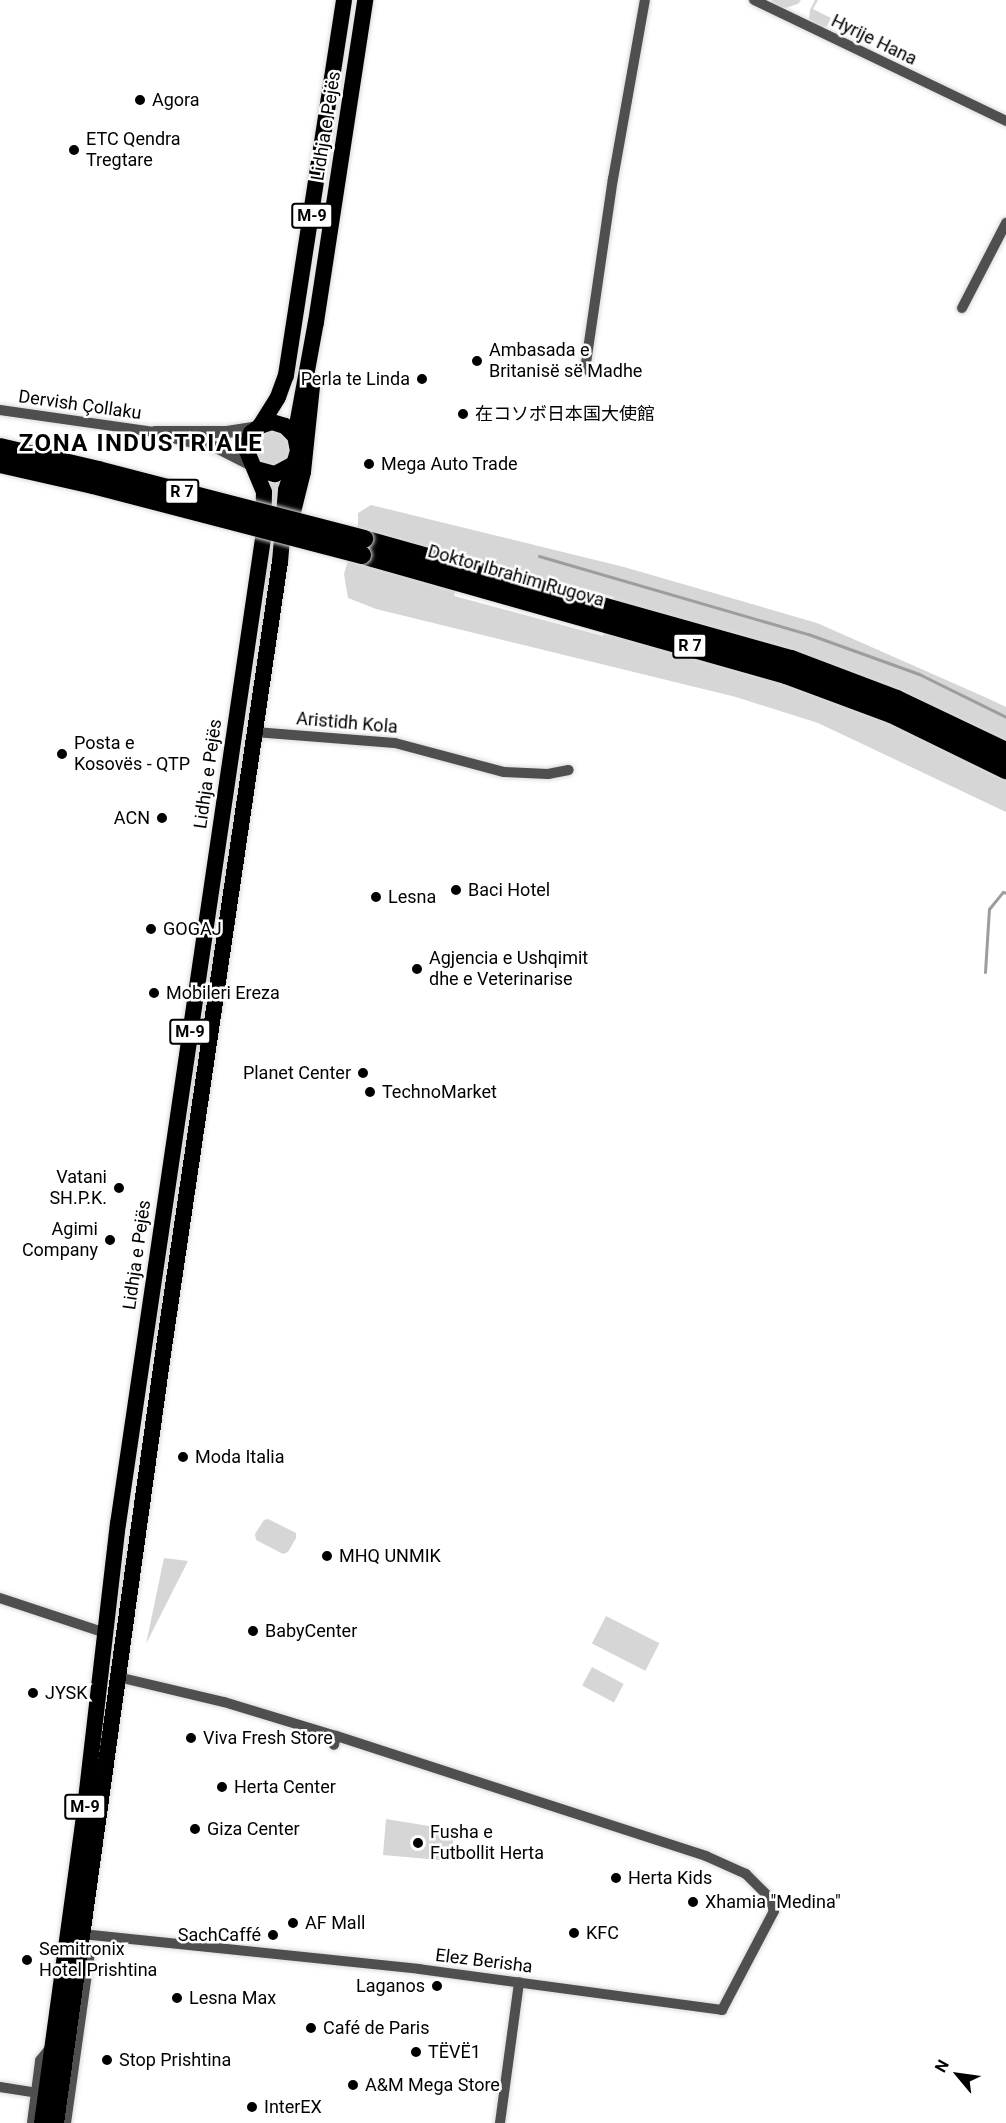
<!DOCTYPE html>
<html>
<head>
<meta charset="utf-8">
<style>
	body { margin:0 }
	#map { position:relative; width:1006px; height:2123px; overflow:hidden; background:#fff; font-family:Roboto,"Noto Sans SC","Noto Sans JP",sans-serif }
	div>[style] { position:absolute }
	.green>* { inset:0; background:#d6d6d6; transform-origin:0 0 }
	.round { border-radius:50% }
	.stream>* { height:3px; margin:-1.5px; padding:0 1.5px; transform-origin:1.5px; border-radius:1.5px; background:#9d9d9d }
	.roads { filter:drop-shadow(0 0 2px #dbdbdb) drop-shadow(0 0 2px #dbdbdb) }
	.minor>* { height:10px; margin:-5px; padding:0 5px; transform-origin:5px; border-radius:5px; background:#4f4f4f }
	.tertiary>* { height:12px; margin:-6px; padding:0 6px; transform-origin:6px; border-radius:6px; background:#4f4f4f }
	.trunk>* { height:16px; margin:-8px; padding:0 8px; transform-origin:8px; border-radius:8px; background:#000 }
	.motorway>* { height:18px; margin:-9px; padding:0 9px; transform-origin:9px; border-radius:9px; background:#000 }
	.bridges { filter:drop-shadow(0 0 2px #dbdbdb) drop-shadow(0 0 2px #dbdbdb) }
	.motorway-bridge>* { height:18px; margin:-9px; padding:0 9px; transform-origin:9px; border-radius:9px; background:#000 }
	.dots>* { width:16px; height:16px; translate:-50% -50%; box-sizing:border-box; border:3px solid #fff; border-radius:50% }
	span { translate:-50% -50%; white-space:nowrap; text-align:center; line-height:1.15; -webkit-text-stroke:5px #fff; paint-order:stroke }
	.shield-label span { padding:2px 4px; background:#fff; border:2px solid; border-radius:4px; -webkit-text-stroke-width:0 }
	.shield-label { font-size:16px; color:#000; font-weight:700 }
	.street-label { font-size:18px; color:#000 }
	.poi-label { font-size:18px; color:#000 }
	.left { translate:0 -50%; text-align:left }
	.right { translate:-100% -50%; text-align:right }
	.district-label { font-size:24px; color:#000; font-weight:700; letter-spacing:1.5px }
	.north { position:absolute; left:928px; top:2045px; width:60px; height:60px; -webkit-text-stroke:4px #fff; paint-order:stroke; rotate:299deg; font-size:16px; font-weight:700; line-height:24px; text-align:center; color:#000 }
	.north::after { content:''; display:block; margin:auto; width:21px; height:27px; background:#000; clip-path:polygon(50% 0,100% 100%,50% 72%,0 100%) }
</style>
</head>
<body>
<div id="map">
	<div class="green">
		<i style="clip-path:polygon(772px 0,801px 0,798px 4px,782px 9px,771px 2px)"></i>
		<i style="clip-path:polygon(815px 0,818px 0,813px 9px,831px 18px,827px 26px,822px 28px,809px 19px,810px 10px)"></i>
		<i class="round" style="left:254px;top:430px;width:36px;height:36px"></i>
		<i style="clip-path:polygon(283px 481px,274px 551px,155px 1364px,153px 1347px,262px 617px,272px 516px,269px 484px)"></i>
		<i style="clip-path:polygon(evenodd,371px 505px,624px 567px,817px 623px,987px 698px,1006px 707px,1006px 812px,818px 723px,736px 697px,376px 609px,348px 598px,344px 574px,358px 525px,358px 513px,371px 505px,465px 559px,614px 597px,603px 636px,454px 596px,465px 559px)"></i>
		<i style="clip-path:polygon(268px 1519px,296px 1533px,296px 1538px,288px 1552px,283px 1554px,256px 1540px,255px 1534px,264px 1520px)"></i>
		<i style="clip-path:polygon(134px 1531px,86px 1864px,122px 1573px,128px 1534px)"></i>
		<i style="clip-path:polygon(164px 1558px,188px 1561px,146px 1644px)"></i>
		<i style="left:606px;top:1616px;width:60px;height:31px;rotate:27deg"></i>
		<i style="left:592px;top:1667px;width:36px;height:21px;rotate:28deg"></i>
		<i style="clip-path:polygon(386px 1819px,454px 1830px,451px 1861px,383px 1855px)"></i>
	</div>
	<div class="stream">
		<i style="left:539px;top:556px;width:280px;rotate:16.2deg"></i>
		<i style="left:808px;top:634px;width:118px;rotate:19.8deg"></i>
		<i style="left:919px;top:674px;width:97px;rotate:26.3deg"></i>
		<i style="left:985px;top:972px;width:63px;rotate:-86.4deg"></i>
		<i style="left:989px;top:909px;width:22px;rotate:-51deg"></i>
		<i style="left:1003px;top:892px;width:3px;rotate:18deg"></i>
	</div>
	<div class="roads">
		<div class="minor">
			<i style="left:754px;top:0;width:280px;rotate:25.6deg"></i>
			<i style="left:962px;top:308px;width:96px;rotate:-62.6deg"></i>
			<i style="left:585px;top:370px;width:193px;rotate:-81.7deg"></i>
			<i style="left:613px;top:179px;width:182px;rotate:-79.9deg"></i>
			<i style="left:0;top:410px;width:157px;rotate:8.1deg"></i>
			<i style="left:255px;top:732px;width:140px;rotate:4.5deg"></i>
			<i style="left:395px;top:743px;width:113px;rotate:14.9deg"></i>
			<i style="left:504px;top:772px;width:44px;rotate:2.6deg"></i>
			<i style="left:548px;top:774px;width:21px;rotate:-11deg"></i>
			<i style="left:0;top:1598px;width:111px;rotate:18.4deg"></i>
			<i style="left:118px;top:1677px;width:109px;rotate:13.3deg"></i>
			<i style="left:224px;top:1702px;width:117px;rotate:16.9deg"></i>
			<i style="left:336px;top:1736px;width:9px;rotate:103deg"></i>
			<i style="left:82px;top:1934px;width:339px;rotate:5.9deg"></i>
			<i style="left:419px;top:1969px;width:306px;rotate:7.7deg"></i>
			<i style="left:722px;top:2010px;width:112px;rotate:-62.3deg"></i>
			<i style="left:774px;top:1911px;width:15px;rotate:-110deg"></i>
			<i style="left:769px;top:1897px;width:33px;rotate:-135deg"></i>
			<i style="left:746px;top:1874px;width:44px;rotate:-155.8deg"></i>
			<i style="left:706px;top:1856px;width:389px;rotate:-162deg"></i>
			<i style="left:0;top:2087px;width:36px;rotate:9deg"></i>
			<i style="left:500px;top:2123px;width:142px;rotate:-82.3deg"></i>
		</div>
		<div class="tertiary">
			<i style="left:155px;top:432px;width:72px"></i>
			<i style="left:227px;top:432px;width:31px;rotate:-9deg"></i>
			<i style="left:168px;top:436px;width:51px;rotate:13.5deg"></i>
			<i style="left:218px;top:448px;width:38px;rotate:27deg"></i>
			<i style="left:33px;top:2123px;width:63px;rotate:-82.6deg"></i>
			<i style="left:41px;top:2061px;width:16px;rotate:-52deg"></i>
			<i style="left:65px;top:2123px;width:172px;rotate:-82deg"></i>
			<i style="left:89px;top:1953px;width:14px;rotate:-124deg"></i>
		</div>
		<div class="trunk">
			<i style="left:295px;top:436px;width:116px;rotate:-79.6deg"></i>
			<i style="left:316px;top:322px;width:326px;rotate:-81.3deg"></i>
			<i style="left:256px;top:469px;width:20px;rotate:15deg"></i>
			<i style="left:275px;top:474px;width:19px;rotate:-28deg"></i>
			<i style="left:290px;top:524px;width:54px;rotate:-76deg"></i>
			<i style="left:303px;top:472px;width:86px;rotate:-84deg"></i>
			<i style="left:42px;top:2123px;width:318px;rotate:-82.2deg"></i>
			<i style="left:85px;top:1808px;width:286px;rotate:-83.4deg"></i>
			<i style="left:118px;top:1524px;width:996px;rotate:-81.63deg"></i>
			<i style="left:263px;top:539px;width:47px;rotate:-88.8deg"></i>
			<i style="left:264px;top:492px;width:47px;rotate:-112.7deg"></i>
			<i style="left:246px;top:449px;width:17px;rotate:-73deg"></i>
			<i style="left:251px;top:433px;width:11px;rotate:-38deg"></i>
			<i style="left:260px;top:426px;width:34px;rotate:-58deg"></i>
			<i style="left:278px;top:397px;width:23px;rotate:-70deg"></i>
			<i style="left:286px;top:375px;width:379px;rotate:-81.2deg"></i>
			<i style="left:56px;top:2123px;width:776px;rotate:-82.08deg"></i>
			<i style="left:163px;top:1354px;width:801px;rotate:-81.6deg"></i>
			<i style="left:280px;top:562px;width:72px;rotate:-85.2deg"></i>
			<i style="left:286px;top:490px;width:41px;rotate:-72.9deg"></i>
			<i style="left:298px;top:451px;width:15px;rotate:-101deg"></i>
			<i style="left:295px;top:436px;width:14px;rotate:-135deg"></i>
			<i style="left:285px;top:426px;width:14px;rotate:-163deg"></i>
			<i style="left:272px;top:422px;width:13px;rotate:162deg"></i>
		</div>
		<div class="motorway">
			<i style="left:364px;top:539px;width:444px;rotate:15.7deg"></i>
			<i style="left:791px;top:659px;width:113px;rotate:20.7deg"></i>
			<i style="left:897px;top:699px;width:121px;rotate:25.5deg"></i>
			<i style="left:362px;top:555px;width:441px;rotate:15.8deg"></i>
			<i style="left:786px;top:675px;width:112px;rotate:20.4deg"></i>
			<i style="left:891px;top:714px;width:128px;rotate:26deg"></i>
		</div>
	</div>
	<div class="bridges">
		<div class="motorway-bridge">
			<i style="left:0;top:447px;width:101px;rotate:13.2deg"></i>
			<i style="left:98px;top:470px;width:275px;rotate:14.5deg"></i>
			<i style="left:0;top:464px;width:95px;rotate:12.7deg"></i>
			<i style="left:93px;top:485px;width:278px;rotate:14.6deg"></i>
		</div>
	</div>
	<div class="dots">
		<i style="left:140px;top:100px;background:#000"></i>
		<i style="left:74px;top:150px;background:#000"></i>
		<i style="left:477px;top:361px;background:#000"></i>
		<i style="left:422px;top:379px;background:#000"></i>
		<i style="left:463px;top:414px;background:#000"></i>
		<i style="left:369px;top:464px;background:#000"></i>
		<i style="left:62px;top:754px;background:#000"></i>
		<i style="left:162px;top:818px;background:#000"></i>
		<i style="left:456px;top:890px;background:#000"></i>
		<i style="left:376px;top:897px;background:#000"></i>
		<i style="left:151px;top:929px;background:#000"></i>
		<i style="left:417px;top:969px;background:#000"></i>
		<i style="left:154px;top:993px;background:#000"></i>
		<i style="left:363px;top:1073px;background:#000"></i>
		<i style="left:370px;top:1092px;background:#000"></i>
		<i style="left:119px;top:1188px;background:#000"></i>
		<i style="left:110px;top:1240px;background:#000"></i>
		<i style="left:183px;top:1457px;background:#000"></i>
		<i style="left:327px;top:1556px;background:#000"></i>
		<i style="left:253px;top:1631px;background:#000"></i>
		<i style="left:33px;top:1693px;background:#000"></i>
		<i style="left:191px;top:1738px;background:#000"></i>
		<i style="left:222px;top:1787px;background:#000"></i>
		<i style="left:195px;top:1829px;background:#000"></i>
		<i style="left:418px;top:1843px;background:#000"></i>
		<i style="left:616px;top:1878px;background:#000"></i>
		<i style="left:693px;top:1902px;background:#000"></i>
		<i style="left:293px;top:1923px;background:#000"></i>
		<i style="left:574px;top:1933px;background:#000"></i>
		<i style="left:273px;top:1935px;background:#000"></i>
		<i style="left:27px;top:1960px;background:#000"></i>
		<i style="left:437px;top:1986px;background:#000"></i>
		<i style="left:177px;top:1998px;background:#000"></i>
		<i style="left:311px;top:2028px;background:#000"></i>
		<i style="left:416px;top:2052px;background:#000"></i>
		<i style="left:107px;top:2060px;background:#000"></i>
		<i style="left:353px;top:2085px;background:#000"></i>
		<i style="left:252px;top:2107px;background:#000"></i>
	</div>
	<div class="shield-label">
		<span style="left:312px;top:216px">M-9</span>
		<span style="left:182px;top:492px">R 7</span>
		<span style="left:690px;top:646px">R 7</span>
		<span style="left:190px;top:1032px">M-9</span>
		<span style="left:85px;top:1807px">M-9</span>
	</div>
	<div class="street-label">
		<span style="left:874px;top:40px;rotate:26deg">Hyrije Hana</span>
		<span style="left:326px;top:126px;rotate:-81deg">Lidhja e Pejës</span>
		<span style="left:80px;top:405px;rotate:8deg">Dervish Çollaku</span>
		<span style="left:516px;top:576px;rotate:16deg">Doktor Ibrahim Rugova</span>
		<span style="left:347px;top:723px;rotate:5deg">Aristidh Kola</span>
		<span style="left:208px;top:774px;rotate:-82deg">Lidhja e Pejës</span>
		<span style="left:137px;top:1255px;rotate:-82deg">Lidhja e Pejës</span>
		<span style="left:484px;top:1961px;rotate:7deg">Elez Berisha</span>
	</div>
	<div class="poi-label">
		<span class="left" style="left:152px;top:100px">Agora</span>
		<span class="left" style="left:86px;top:150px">ETC Qendra<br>Tregtare</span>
		<span class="left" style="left:489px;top:361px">Ambasada e<br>Britanisë së Madhe</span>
		<span class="right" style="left:410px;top:379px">Perla te Linda</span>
		<span class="left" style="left:475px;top:414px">在コソボ日本国大使館</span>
		<span class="left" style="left:381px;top:464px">Mega Auto Trade</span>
		<span class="left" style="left:74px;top:754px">Posta e<br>Kosovës - QTP</span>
		<span class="right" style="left:150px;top:818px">ACN</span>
		<span class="left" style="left:468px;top:890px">Baci Hotel</span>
		<span class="left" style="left:388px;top:897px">Lesna</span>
		<span class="left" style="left:163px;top:929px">GOGAJ</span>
		<span class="left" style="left:429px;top:969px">Agjencia e Ushqimit<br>dhe e Veterinarise</span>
		<span class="left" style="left:166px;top:993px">Mobileri Ereza</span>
		<span class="right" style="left:351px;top:1073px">Planet Center</span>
		<span class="left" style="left:382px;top:1092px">TechnoMarket</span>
		<span class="right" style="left:107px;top:1188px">Vatani<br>SH.P.K.</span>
		<span class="right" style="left:98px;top:1240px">Agimi<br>Company</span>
		<span class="left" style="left:195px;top:1457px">Moda Italia</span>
		<span class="left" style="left:339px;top:1556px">MHQ UNMIK</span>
		<span class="left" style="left:265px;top:1631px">BabyCenter</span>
		<span class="left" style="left:45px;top:1693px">JYSK</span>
		<span class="left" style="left:203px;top:1738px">Viva Fresh Store</span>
		<span class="left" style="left:234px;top:1787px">Herta Center</span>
		<span class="left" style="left:207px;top:1829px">Giza Center</span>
		<span class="left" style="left:430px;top:1843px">Fusha e<br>Futbollit Herta</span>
		<span class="left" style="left:628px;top:1878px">Herta Kids</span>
		<span class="left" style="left:705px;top:1902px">Xhamia "Medina"</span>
		<span class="left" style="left:305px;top:1923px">AF Mall</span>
		<span class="left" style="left:586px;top:1933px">KFC</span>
		<span class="right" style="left:261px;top:1935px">SachCaffé</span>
		<span class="left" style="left:39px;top:1960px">Semitronix<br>Hotel Prishtina</span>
		<span class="right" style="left:425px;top:1986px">Laganos</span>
		<span class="left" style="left:189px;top:1998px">Lesna Max</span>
		<span class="left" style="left:323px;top:2028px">Café de Paris</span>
		<span class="left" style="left:428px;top:2052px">TËVË1</span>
		<span class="left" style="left:119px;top:2060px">Stop Prishtina</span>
		<span class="left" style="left:365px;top:2085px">A&amp;M Mega Store</span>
		<span class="left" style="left:264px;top:2107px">InterEX</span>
	</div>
	<div class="district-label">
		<span style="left:141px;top:444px">ZONA INDUSTRIALE</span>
	</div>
	<div class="north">N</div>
</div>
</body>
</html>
